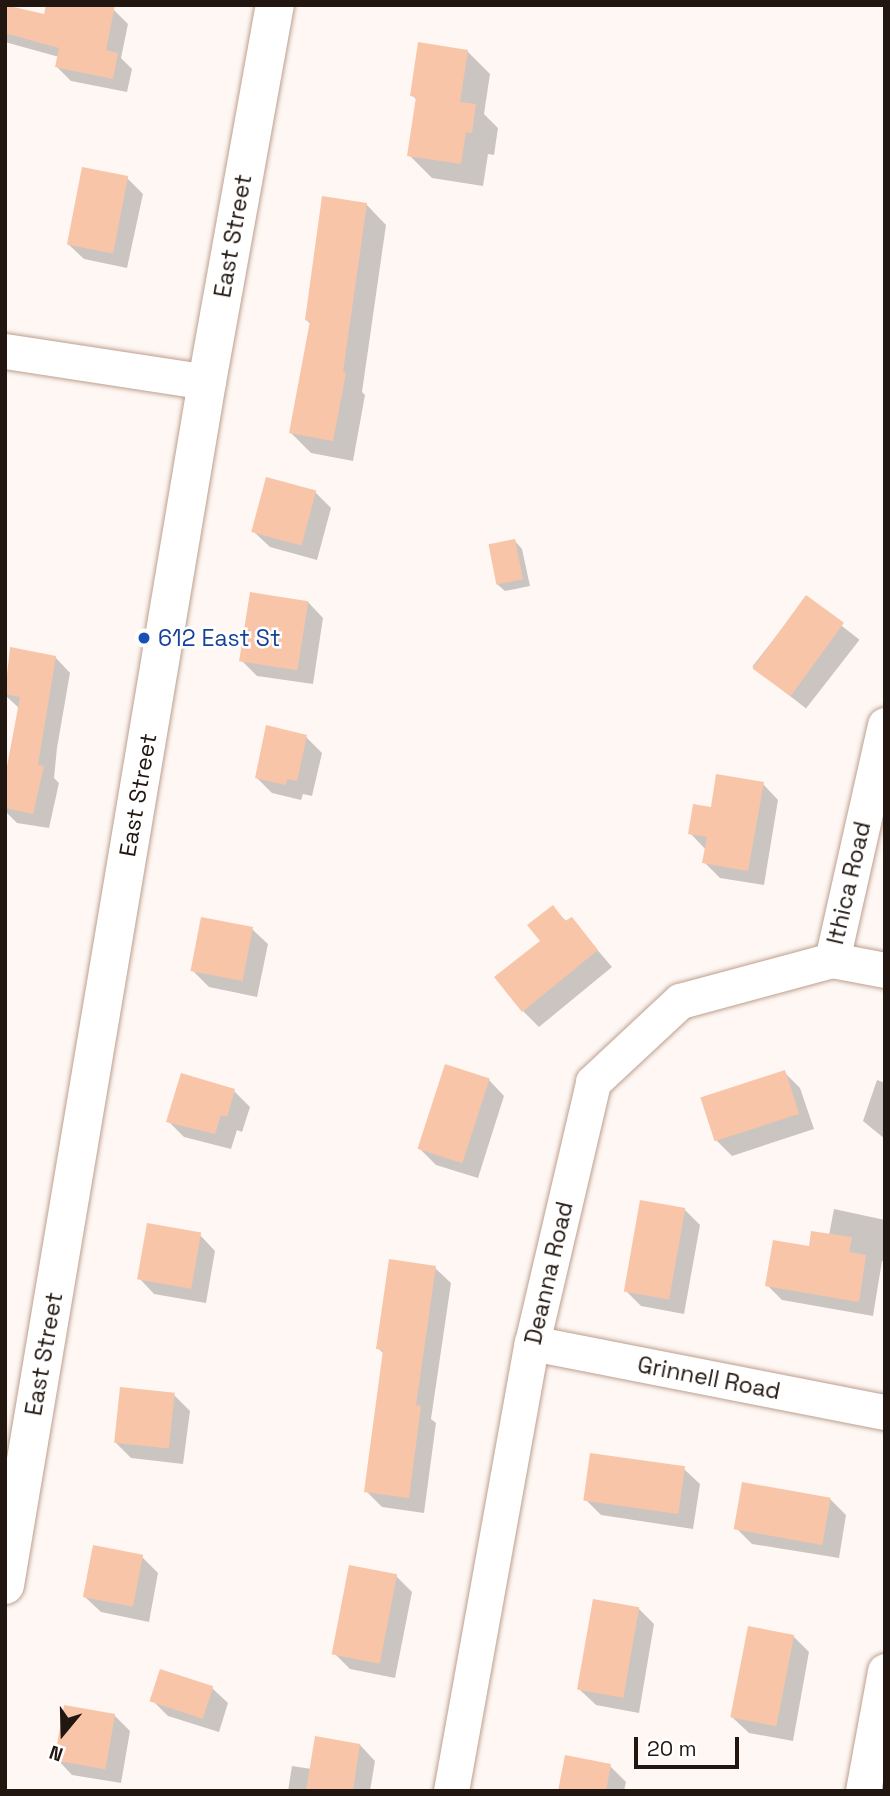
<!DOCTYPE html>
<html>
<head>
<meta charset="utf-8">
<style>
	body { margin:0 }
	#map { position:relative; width:890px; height:1796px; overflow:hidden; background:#fef7f3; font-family:"Space Grotesk",sans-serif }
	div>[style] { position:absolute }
	.shadow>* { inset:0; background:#0003; transform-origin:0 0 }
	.building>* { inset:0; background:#f9c5a9; transform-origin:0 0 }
	.roads { filter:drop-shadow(0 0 2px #bd9f8e) drop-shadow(0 0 2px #bd9f8e) }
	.street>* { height:35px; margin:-17.5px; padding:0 17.5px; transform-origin:17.5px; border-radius:17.5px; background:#fff }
	.secondary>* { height:38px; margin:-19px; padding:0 19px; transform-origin:19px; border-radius:19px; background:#fff }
	.dots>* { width:19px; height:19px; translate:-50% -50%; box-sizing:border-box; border:4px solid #fff; border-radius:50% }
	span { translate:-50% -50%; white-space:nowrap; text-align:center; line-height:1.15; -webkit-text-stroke:5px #fff; paint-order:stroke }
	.street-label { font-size:23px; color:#211610 }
	.transit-label { font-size:23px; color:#164399 }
	.left { translate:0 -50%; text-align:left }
	.frame { position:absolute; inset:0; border:7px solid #211610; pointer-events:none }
	.north { position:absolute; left:28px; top:1698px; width:70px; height:70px; -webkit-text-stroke:5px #fff; paint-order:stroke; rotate:199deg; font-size:19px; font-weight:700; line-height:28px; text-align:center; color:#211610 }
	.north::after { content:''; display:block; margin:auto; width:24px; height:32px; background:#211610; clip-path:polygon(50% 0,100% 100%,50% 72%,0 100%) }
	.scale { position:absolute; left:634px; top:1737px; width:105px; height:32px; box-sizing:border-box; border:4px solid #211610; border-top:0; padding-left:9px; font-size:21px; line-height:24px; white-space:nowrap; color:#211610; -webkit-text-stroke:5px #fff; paint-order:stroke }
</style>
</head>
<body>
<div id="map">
	<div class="shadow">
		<i style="clip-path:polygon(5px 5px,45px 16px,114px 10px,128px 24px,121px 58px,132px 69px,127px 92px,71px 81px,57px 67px,59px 57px,5px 42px)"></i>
		<i style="clip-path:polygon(467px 51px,490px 74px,484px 114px,498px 128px,494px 155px,488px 154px,483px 186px,432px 178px,409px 155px,417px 100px,412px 95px)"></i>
		<i style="clip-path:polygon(127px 178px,143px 194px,127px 268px,84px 259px,68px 244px)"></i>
		<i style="clip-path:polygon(366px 204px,386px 225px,362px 392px,365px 395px,353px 461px,311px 453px,291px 433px,311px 324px,306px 320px)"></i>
		<i style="clip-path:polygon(315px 492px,331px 508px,317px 560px,270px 547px,254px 532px)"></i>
		<i style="clip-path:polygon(515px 541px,522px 549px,530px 586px,505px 591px,497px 584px)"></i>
		<i style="left:806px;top:598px;width:68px;height:87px;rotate:38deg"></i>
		<i style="clip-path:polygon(308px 602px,323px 618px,313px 684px,257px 676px,241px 660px)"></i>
		<i style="clip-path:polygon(11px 649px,55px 657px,70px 673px,57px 748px,54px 778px,59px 783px,49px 828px,17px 823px,5px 811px,5px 786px,20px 709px,5px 695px)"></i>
		<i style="clip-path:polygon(306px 737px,322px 753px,312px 796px,303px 794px,301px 800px,272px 793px,257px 778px)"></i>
		<i style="clip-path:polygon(763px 784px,778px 800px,764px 885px,720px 878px,704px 862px,706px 850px,690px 833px,712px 809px)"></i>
		<i style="clip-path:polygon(552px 907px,567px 922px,571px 919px,612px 967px,539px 1027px,523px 1011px)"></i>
		<i style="clip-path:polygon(252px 929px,268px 944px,257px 997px,209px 987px,193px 971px)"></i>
		<i style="clip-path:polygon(784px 1072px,800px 1088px,814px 1129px,732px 1156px,716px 1140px)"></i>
		<i style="clip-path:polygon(489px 1080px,504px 1096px,478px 1178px,436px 1165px,420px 1149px)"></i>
		<i style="clip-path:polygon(877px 1080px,885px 1083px,885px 1139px,863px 1121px)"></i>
		<i style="clip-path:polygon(234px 1091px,250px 1107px,242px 1132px,237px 1130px,231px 1149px,184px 1137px,168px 1121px)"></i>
		<i style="clip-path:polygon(684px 1209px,700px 1225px,684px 1314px,641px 1306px,625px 1290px)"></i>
		<i style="clip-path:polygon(834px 1209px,885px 1220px,885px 1262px,882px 1261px,873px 1316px,782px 1300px,767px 1285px,829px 1235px)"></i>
		<i style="clip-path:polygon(200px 1235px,215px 1251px,206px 1303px,154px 1294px,139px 1278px)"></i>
		<i style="clip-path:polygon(435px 1268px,451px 1283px,431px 1419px,436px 1423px,424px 1513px,382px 1507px,366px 1491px,384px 1354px,378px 1348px)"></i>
		<i style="clip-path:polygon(174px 1395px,190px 1411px,183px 1464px,131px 1458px,115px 1442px)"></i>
		<i style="clip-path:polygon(684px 1469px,700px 1484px,693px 1529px,601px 1515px,585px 1499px)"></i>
		<i style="clip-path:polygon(830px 1499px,846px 1515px,839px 1558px,752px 1544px,736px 1528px)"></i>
		<i style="clip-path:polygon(142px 1557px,158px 1573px,149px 1622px,101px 1612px,85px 1597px)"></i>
		<i style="clip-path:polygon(396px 1576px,412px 1592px,395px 1678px,350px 1669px,334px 1653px)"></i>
		<i style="clip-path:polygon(638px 1608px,654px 1624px,639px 1713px,596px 1705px,580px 1690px)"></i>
		<i style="clip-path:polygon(793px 1636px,809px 1652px,793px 1741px,749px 1733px,733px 1718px)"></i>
		<i style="clip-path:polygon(212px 1688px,228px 1703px,219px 1732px,168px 1716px,152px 1700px)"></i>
		<i style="clip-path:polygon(114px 1715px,130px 1731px,121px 1783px,72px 1775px,57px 1759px)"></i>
		<i style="clip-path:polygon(360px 1745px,375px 1761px,370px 1791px,288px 1791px,292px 1766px,312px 1769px)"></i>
		<i style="clip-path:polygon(610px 1766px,626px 1782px,624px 1791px,560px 1791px)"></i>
	</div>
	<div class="building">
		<i style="clip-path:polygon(5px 5px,44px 14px,46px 5px,115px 5px,106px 50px,118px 53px,113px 79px,55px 67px,59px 48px,5px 33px)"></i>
		<i style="clip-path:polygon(418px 42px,468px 50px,460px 102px,476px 104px,472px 133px,466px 132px,461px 164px,407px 156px,416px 97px,410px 96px)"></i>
		<i style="left:82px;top:167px;width:47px;height:79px;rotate:11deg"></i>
		<i style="clip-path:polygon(322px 196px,367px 203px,343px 372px,346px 373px,333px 441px,289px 433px,310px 321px,305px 320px)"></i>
		<i style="left:266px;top:477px;width:52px;height:57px;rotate:15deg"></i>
		<i style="left:515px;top:539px;width:41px;height:27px;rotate:79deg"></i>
		<i style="left:250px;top:592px;width:59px;height:70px;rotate:9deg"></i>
		<i style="left:806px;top:595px;width:47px;height:91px;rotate:36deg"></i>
		<i style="clip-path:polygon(10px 647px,56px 656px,38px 765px,44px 766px,33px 814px,5px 808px,5px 777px,20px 697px,5px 694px)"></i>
		<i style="clip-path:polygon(266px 725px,307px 735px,297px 781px,287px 779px,286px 785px,255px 778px)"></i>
		<i style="clip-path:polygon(716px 774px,764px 782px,748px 871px,702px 863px,707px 837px,688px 834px,693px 804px,711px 807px)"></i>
		<i style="clip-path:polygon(553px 905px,565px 921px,572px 917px,598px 950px,522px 1012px,494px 977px,540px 941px,527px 925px)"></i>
		<i style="left:201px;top:917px;width:53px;height:55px;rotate:11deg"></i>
		<i style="left:445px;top:1064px;width:47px;height:89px;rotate:18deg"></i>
		<i style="left:785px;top:1070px;width:46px;height:89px;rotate:72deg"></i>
		<i style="clip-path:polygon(181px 1073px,235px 1089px,227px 1117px,221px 1115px,215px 1134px,166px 1122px)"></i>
		<i style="left:640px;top:1200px;width:46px;height:93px;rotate:10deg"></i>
		<i style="left:147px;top:1223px;width:55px;height:57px;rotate:10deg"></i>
		<i style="clip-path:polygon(811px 1231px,852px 1237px,849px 1252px,866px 1255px,859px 1302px,765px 1286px,773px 1240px,809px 1246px)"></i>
		<i style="clip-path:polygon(389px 1259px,436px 1266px,416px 1405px,421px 1406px,409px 1498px,364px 1492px,383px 1350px,376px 1349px)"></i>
		<i style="left:120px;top:1387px;width:55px;height:56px;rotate:6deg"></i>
		<i style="left:590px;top:1453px;width:96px;height:48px;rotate:8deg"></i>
		<i style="left:742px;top:1482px;width:90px;height:48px;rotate:10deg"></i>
		<i style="left:93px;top:1545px;width:51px;height:53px;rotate:11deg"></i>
		<i style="left:349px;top:1565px;width:49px;height:91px;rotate:11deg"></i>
		<i style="left:593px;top:1599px;width:47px;height:92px;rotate:10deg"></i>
		<i style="left:748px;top:1626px;width:47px;height:93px;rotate:11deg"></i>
		<i style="left:160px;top:1669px;width:56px;height:34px;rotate:18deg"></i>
		<i style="left:64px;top:1705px;width:52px;height:56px;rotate:10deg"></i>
		<i style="clip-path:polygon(315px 1736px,360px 1744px,353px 1791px,306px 1791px)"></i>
		<i style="clip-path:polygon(565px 1755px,611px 1764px,606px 1791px,558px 1791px)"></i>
	</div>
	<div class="roads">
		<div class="street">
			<i style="left:5px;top:351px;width:204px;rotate:8.7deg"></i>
			<i style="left:832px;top:960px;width:241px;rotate:-77.3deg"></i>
			<i style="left:532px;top:1343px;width:360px;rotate:11.1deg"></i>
			<i style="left:451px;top:1791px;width:455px;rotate:-79.8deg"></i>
			<i style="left:532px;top:1343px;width:268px;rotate:-76.8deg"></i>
			<i style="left:593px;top:1082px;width:119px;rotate:-43deg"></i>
			<i style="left:680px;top:1001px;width:157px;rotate:-15.1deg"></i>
			<i style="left:832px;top:960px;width:54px;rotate:10.7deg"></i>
			<i style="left:863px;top:1791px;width:122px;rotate:-79.6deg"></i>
		</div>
		<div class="secondary">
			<i style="left:5px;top:1585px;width:1220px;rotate:-80.47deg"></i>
			<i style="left:207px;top:382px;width:383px;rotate:-79.8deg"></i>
		</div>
	</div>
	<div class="dots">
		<i style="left:144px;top:638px;background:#1a4fb4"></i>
	</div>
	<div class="street-label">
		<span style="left:233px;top:236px;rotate:-80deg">East Street</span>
		<span style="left:138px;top:795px;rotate:-80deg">East Street</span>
		<span style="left:849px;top:883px;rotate:-77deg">Ithica Road</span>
		<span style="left:549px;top:1273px;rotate:-77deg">Deanna Road</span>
		<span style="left:44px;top:1354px;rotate:-80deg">East Street</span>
		<span style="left:709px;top:1378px;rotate:11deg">Grinnell Road</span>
	</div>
	<div class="transit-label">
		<span class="left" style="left:158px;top:638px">612 East St</span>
	</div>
	<div class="frame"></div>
	<div class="north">N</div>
	<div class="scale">20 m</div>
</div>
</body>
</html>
